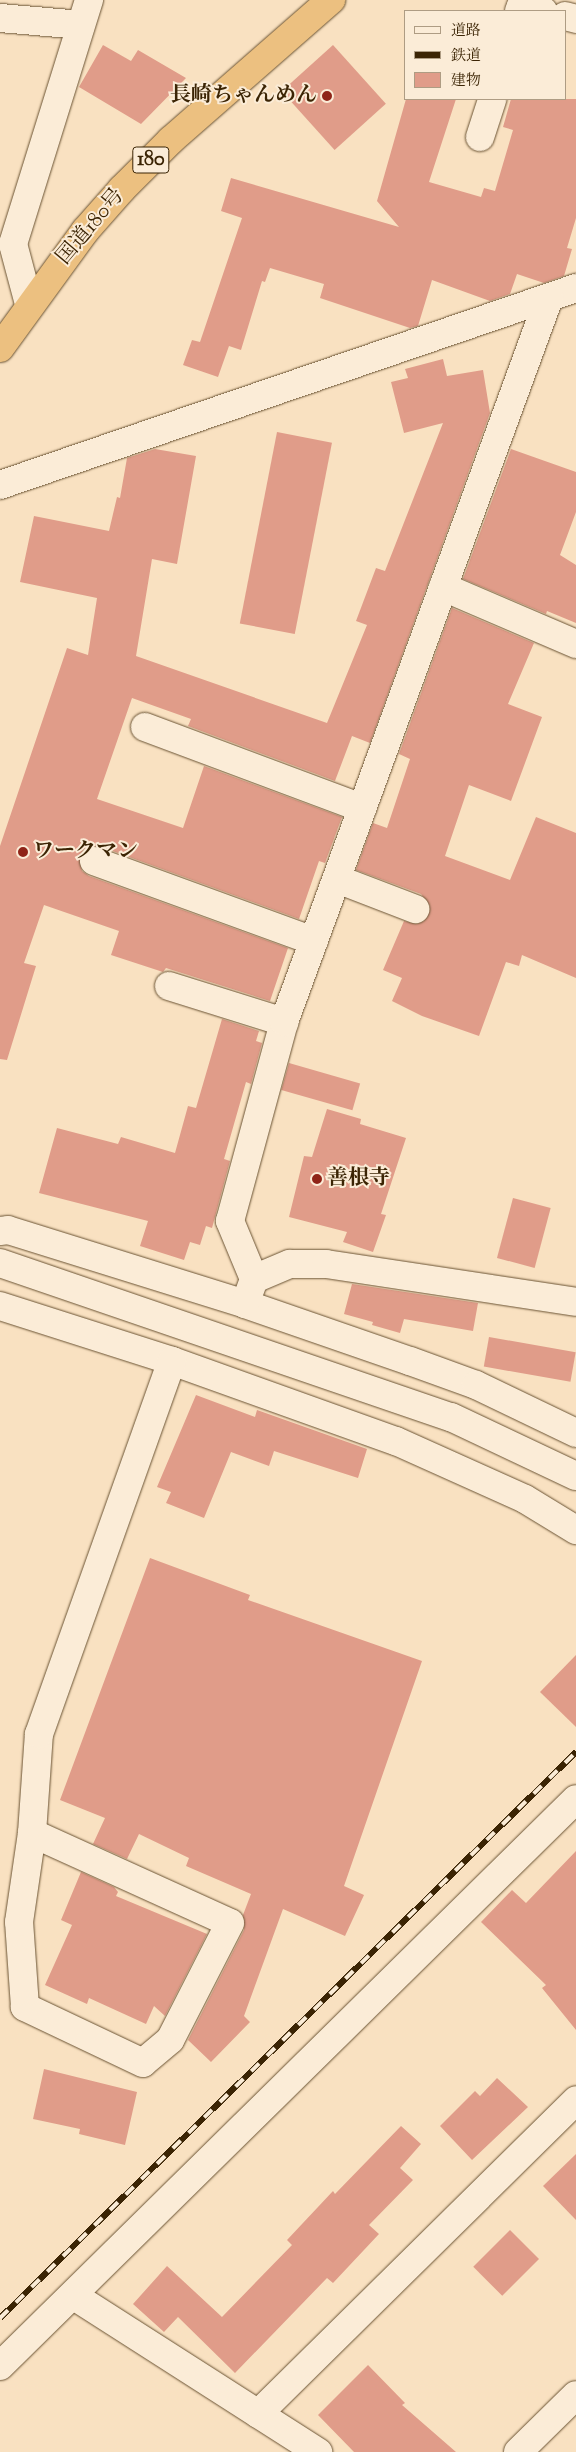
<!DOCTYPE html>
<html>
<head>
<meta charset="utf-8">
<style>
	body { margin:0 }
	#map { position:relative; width:576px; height:2452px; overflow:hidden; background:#f9e1c1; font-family:"Sorts Mill Goudy","Noto Serif JP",serif }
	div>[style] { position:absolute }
	.building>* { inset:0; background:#e09c89; transform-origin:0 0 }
	.roads { filter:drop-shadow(0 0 1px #6a5333) drop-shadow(0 0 1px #6a5333) }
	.minor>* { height:28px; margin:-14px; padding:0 14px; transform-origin:14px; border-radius:14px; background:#fbecd7 }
	.highway>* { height:28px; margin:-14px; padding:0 14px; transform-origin:14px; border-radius:14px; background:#ecc080 }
	.rail>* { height:5.5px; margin-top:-2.75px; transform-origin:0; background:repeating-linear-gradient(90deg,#fbecd7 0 11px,#3b2404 0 22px); box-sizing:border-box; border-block:1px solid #3b2404 }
	.dots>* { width:14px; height:14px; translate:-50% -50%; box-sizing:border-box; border:2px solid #fbecd7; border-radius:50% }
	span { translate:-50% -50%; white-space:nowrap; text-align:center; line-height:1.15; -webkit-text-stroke:4px #fbecd7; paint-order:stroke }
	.shield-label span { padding:1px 4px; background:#fbecd7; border:1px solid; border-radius:4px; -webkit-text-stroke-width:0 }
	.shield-label { font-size:20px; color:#3b2404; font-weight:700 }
	.poi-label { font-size:21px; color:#3b2404; font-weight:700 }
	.right { translate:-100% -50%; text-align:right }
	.left { translate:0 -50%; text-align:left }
	.street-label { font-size:21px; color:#3b2404 }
	.legend { position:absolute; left:404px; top:10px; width:162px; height:90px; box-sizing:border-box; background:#fbecd7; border:1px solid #ae9c83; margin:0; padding:6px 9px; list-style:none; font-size:15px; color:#3b2404 }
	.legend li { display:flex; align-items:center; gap:10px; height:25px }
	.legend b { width:25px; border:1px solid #ae9c83 }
</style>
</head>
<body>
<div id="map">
	<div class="building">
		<i style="clip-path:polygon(103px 45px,131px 61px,138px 50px,186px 78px,141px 124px,79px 87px)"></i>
		<i style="left:333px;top:45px;width:79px;height:69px;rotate:48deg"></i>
		<i style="clip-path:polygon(406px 99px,456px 99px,429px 182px,481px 197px,484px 188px,495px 191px,513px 130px,503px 127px,511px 99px,576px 99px,576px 218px,567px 248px,572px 249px,564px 276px,544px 283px,517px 274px,510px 294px,490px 301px,432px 280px,418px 326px,410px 328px,320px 298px,324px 284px,270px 268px,265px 282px,262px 281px,241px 350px,229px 346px,218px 377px,183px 365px,192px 340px,200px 342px,242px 218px,221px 211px,231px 178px,399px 227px,377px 201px)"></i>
		<i style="clip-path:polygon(443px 359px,447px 376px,483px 370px,490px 413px,370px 743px,352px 736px,335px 781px,188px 726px,191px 719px,132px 698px,97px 799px,183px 828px,204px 766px,342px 817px,325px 863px,319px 861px,299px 919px,99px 846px,84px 849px,79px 856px,82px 871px,89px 876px,288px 948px,270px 1001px,166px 968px,163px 972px,111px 955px,119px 931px,44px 905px,24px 963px,36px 966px,7px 1060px,0 1059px,0 846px,67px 648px,88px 655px,97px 598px,20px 582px,34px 516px,109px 531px,117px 497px,120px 498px,127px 458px,155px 449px,196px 456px,177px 564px,152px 559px,136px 656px,327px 723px,367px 625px,356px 621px,376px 568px,385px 571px,443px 423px,404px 433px,391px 382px,408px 378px,405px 369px)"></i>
		<i style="left:277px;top:432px;width:56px;height:195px;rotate:11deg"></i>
		<i style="clip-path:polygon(511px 449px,576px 472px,576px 512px,560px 555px,576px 565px,576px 623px,547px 611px,546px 614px,463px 579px)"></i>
		<i style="clip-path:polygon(452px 608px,534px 643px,508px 704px,542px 717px,511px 801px,469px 785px,445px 856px,510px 880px,536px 817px,576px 833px,576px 978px,522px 955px,519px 966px,506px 962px,479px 1036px,422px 1016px,392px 1001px,402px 978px,383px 970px,404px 921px,417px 924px,424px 921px,430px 906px,421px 894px,356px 870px,373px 823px,387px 828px,410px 759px,399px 754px)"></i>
		<i style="clip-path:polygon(222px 1019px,259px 1031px,256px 1041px,262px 1043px,251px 1084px,246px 1082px,224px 1159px,230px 1161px,212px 1228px,206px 1226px,200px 1245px,190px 1242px,184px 1260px,140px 1246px,148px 1221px,39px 1193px,57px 1128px,118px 1144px,121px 1137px,175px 1153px,188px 1106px,196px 1108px)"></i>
		<i style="left:289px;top:1063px;width:74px;height:28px;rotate:16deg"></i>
		<i style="clip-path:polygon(327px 1109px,361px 1119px,360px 1124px,406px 1138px,381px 1214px,386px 1215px,373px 1252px,343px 1242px,347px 1232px,289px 1217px,304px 1156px,312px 1157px)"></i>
		<i style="left:513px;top:1198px;width:39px;height:62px;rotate:15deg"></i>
		<i style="clip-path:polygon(352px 1284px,478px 1303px,473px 1331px,404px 1319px,400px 1333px,372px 1325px,373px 1322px,344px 1314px)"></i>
		<i style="left:489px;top:1337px;width:88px;height:30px;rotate:10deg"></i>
		<i style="clip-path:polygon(196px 1395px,255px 1417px,257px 1410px,367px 1449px,358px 1478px,274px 1451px,269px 1466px,231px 1452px,204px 1518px,166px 1503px,171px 1492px,157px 1487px)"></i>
		<i style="clip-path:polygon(150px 1558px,250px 1595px,248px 1600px,422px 1661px,344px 1886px,364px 1895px,345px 1936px,283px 1909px,244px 2016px,250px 2022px,211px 2062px,188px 2040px,244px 1930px,243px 1915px,251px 1894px,186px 1866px,189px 1858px,139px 1834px,127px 1859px,93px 1844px,105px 1818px,60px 1800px)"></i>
		<i style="clip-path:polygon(576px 1655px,576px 1727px,540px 1692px)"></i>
		<i style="clip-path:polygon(576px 1851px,576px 2030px,542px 1988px,546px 1985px,481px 1922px,512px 1890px,526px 1903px)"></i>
		<i style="clip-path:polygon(81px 1872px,114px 1887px,118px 1892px,116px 1896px,207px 1934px,165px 2016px,154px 2006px,146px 2024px,89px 1998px,87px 2004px,45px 1985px,72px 1925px,61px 1920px)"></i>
		<i style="clip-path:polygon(44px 2069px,137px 2092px,125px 2145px,79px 2134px,80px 2129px,33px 2119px)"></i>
		<i style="clip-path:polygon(497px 2078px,528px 2107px,472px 2160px,440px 2126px,475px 2091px,480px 2096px)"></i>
		<i style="clip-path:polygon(401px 2126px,421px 2144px,400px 2168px,413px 2180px,369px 2225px,379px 2234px,333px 2283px,327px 2278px,235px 2373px,178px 2317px,164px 2332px,133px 2304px,167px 2266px,222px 2317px,292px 2245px,287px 2240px,333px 2191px,335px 2194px)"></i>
		<i style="clip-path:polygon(576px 2154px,576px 2220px,543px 2186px)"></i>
		<i style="left:510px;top:2230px;width:41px;height:52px;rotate:45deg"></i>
		<i style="clip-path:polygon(368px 2365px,405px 2403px,402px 2405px,456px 2452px,354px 2452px,318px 2415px)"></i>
	</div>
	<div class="roads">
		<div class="minor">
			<i style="left:519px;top:11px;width:5px;rotate:-68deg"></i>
			<i style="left:521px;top:6px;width:23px;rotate:13deg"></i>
			<i style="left:565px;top:16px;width:11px;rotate:15deg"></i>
			<i style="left:0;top:18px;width:81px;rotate:4.9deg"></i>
			<i style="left:480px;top:137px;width:40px;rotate:-72deg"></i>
			<i style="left:29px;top:304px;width:62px;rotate:-104.9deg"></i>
			<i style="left:13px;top:244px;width:256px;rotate:-72.7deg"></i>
			<i style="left:0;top:485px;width:609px;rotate:-18.88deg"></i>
			<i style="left:443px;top:587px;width:145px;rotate:23.2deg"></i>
			<i style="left:145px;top:727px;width:232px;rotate:20.5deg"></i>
			<i style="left:94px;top:861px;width:234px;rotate:20deg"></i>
			<i style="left:337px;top:879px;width:84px;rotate:21deg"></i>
			<i style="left:169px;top:986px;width:121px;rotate:17.4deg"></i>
			<i style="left:0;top:1231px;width:8px;rotate:-7deg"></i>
			<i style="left:8px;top:1230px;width:248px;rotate:17.3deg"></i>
			<i style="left:245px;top:1304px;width:175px;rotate:19.1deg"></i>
			<i style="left:410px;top:1361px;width:70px;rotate:20deg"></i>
			<i style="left:476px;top:1385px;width:111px;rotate:25.6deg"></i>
			<i style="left:0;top:1263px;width:477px;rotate:18.9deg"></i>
			<i style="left:451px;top:1417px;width:138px;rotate:25.3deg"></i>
			<i style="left:254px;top:1279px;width:39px;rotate:-23deg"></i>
			<i style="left:290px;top:1264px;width:36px"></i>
			<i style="left:326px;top:1264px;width:253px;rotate:8.6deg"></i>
			<i style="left:245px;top:1304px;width:27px;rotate:-70deg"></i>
			<i style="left:254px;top:1279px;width:63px;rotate:-112.5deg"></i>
			<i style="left:230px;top:1221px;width:206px;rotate:-74.8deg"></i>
			<i style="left:284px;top:1022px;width:771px;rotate:-69.9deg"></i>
			<i style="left:0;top:1306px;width:181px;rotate:17.7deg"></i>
			<i style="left:172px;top:1361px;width:238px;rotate:19.7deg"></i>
			<i style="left:396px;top:1441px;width:141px;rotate:24.2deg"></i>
			<i style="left:525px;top:1499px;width:60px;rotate:31.3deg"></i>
			<i style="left:32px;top:1833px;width:217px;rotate:24.4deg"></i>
			<i style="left:230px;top:1923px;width:131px;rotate:117.1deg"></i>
			<i style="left:170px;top:2040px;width:35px;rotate:140deg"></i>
			<i style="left:143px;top:2063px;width:131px;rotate:-154.6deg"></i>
			<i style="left:25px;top:2007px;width:85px;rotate:-94deg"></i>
			<i style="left:19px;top:1922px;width:90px;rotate:-81.7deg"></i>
			<i style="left:32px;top:1833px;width:99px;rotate:-86deg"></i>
			<i style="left:39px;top:1734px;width:396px;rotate:-70.4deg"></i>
			<i style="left:74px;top:2296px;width:290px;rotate:32.6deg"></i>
			<i style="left:0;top:2366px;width:808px;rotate:-44.55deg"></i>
			<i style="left:258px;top:2414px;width:447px;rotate:-44.6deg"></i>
			<i style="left:518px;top:2452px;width:81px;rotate:-44.5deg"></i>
		</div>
		<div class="highway">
			<i style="left:0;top:348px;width:145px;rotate:-54deg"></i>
			<i style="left:85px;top:231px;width:56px;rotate:-48.6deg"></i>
			<i style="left:122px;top:189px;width:69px;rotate:-45deg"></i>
			<i style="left:171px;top:140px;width:213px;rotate:-41.2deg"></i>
		</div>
	</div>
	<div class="rail">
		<i style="left:0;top:2318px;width:808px;rotate:-44.5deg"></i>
	</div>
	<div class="dots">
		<i style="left:327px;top:96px;background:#8f2418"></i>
		<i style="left:23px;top:852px;background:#8f2418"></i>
		<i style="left:317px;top:1179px;background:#8f2418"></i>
	</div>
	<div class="shield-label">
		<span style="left:151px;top:160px">180</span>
	</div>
	<div class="poi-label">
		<span class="right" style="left:317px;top:96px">長崎ちゃんめん</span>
		<span class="left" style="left:33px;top:852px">ワークマン</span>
		<span class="left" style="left:327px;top:1179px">善根寺</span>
	</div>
	<div class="street-label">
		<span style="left:91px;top:227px;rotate:-50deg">国道180号</span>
	</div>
	<ul class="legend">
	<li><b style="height:6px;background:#fbecd7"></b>道路</li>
	<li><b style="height:6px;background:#3b2404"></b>鉄道</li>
	<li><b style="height:14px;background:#e09c89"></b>建物</li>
	</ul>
</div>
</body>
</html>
